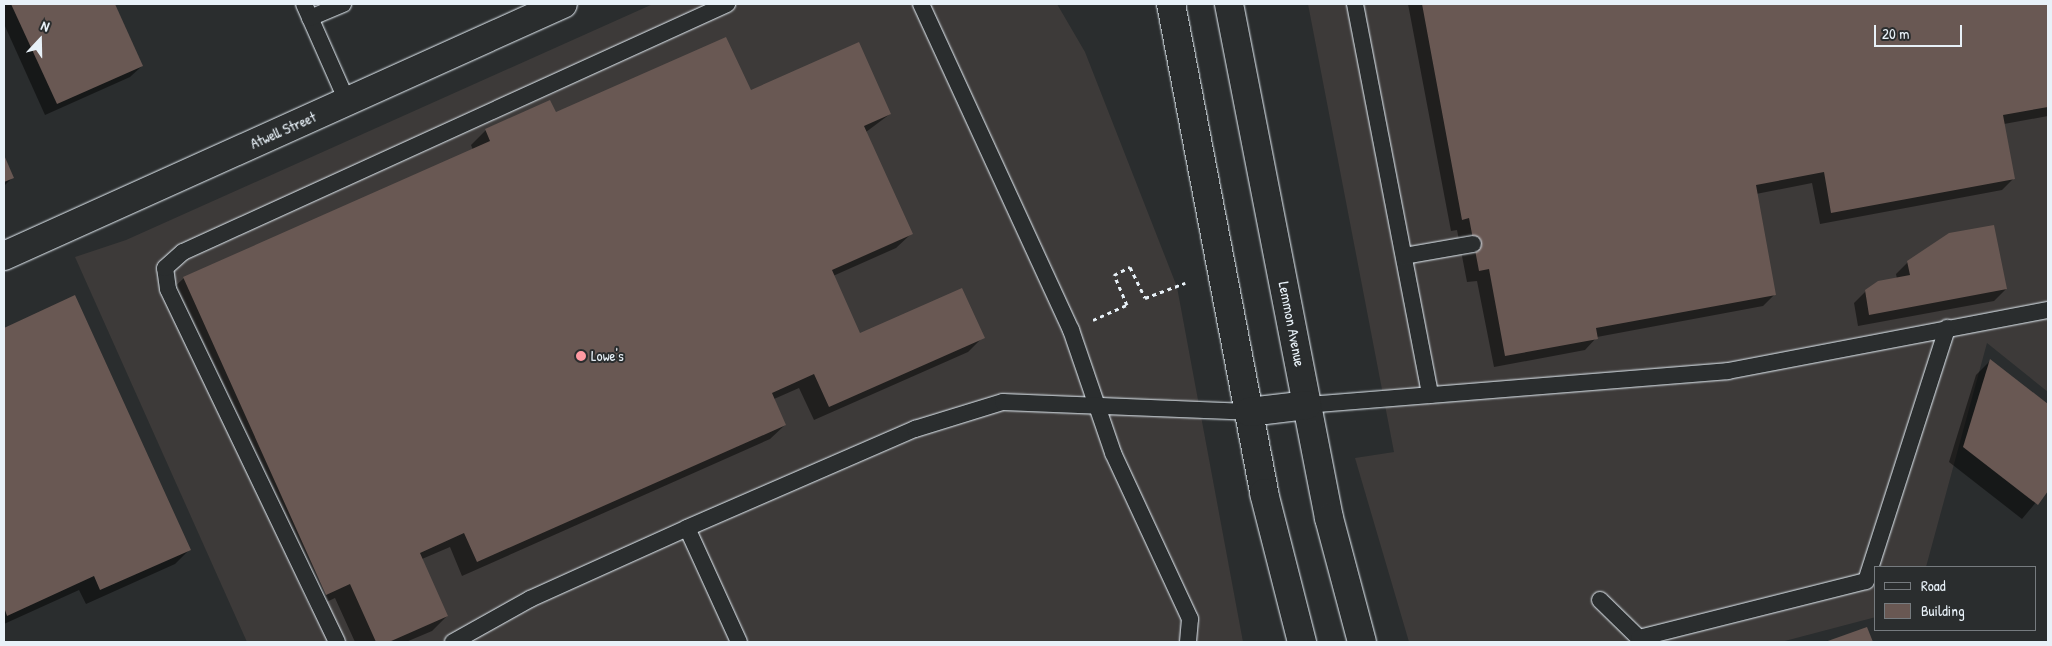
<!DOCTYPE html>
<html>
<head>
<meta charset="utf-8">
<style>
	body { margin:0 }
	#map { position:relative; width:2052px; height:646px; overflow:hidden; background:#2a2d2e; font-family:"Patrick Hand",sans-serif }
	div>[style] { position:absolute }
	.built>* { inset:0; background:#3d3a39 }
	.shadow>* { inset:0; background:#0007 }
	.building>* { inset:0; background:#695853 }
	.path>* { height:3px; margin-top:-1.5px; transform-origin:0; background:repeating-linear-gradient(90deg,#e8f1f8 0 4px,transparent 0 8px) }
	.roads { filter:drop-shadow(0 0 1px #e8f1f8) drop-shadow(0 0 1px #e8f1f8) }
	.lane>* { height:16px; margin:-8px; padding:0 8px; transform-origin:8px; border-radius:8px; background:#2a2d2e }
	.street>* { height:28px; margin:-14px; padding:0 14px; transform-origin:14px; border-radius:14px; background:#2a2d2e }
	.secondary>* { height:28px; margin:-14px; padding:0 14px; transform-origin:14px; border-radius:14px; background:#2a2d2e }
	.dots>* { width:14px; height:14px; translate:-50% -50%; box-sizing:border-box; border:2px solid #2a2d2e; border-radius:50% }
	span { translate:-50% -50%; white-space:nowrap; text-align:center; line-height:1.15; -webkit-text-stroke:4px #2a2d2e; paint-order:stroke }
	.street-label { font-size:15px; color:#e8f1f8 }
	.poi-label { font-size:15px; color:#e8f1f8 }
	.left { translate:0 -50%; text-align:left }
	.frame { position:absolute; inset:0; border:5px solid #e8f1f8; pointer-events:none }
	.legend { position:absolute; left:1874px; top:566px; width:162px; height:65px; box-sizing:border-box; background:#2a2d2e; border:1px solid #767b7f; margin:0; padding:6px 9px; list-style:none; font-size:15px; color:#e8f1f8 }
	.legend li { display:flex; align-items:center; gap:10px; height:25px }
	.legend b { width:25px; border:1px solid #767b7f }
	.north { position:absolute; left:15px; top:15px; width:50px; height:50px; -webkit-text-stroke:4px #2a2d2e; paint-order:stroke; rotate:21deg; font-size:14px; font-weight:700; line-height:20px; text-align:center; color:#e8f1f8 }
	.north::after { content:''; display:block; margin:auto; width:18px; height:22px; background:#e8f1f8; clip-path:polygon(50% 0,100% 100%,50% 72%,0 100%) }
	.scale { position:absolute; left:1874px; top:25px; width:88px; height:22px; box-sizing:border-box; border:2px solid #e8f1f8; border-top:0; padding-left:6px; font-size:15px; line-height:18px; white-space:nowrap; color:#e8f1f8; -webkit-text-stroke:4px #2a2d2e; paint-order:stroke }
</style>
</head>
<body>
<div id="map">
	<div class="built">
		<i style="clip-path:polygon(653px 4px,1057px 4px,1085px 52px,1177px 287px,1243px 642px,247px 642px,75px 257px,126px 240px)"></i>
		<i style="clip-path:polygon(1308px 4px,2048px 4px,2048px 392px,1987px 343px,1926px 567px,1876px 567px,1876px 617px,1781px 642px,1409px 642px,1355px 458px,1394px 452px)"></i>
	</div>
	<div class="shadow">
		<i style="clip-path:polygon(4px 4px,113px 4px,142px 66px,130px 77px,45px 115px,4px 24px)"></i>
		<i style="clip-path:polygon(302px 4px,334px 4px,308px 15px)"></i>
		<i style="clip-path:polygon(1408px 4px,2048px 4px,2048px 116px,2004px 124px,2014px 178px,2002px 190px,1820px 224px,1812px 183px,1756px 194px,1775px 294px,1763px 306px,1597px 337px,1585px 350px,1494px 367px,1477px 281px,1467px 282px,1457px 230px,1451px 231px)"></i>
		<i style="clip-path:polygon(750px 92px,890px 114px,866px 132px,911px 234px,896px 248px,833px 276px,859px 335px,983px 337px,968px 352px,814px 420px,799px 388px,774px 399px,785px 425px,770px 439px,462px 576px,450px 547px,422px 559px,447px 616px,432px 631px,406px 642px,355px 642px,335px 598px,311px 609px,169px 292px,184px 278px,473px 150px,471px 145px,486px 130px,555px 114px)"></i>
		<i style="clip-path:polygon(4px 159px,12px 178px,4px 186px)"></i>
		<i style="clip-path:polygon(1908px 262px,2006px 289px,1994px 301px,1858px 326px,1854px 303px,1866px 291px,1897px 279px,1896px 274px)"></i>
		<i style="clip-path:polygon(75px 297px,189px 550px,175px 564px,86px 604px,79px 590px,4px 624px,4px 329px)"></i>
		<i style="clip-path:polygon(1990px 361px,2048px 405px,2048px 488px,2022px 519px,1949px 462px,1976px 375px)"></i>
	</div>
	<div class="building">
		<i style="clip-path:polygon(11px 4px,115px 4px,143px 66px,57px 104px)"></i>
		<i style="clip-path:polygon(1422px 4px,2048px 4px,2048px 107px,2003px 115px,2015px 179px,1831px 213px,1824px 172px,1756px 185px,1776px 295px,1596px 328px,1598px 339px,1505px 356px,1489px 269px,1479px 271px,1469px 218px,1462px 220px)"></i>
		<i style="clip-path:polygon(726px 37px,751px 90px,859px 42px,891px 114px,864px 126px,913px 234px,832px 270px,860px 333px,962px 288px,985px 338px,829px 407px,814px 374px,772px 393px,786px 425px,477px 562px,464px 533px,420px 553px,448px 616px,389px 642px,376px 642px,350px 584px,326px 595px,183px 277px,490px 141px,485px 129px,550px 100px,556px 112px)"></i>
		<i style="clip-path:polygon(4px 155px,14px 178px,4px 182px)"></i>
		<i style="clip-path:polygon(1994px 225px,2007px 289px,1869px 315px,1865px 290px,1878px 281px,1910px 275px,1907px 261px,1949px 233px)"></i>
		<i style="clip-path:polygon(75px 295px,191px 550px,100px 590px,94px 576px,7px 616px,4px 607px,4px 328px)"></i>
		<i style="clip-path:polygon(1990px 359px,2048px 404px,2048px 491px,2038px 505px,1963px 447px)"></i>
		<i style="clip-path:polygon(1867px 627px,1873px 642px,1825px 642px)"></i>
	</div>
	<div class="path">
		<i style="left:1093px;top:320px;width:37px;rotate:-24deg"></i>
		<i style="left:1127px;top:305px;width:33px;rotate:-113deg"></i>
		<i style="left:1114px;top:275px;width:18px;rotate:-27deg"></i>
		<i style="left:1130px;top:267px;width:34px;rotate:64deg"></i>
		<i style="left:1145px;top:298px;width:43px;rotate:-20.6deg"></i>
	</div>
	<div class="roads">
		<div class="lane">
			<i style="left:304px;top:4px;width:106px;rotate:66.1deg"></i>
			<i style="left:921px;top:4px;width:359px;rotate:65.3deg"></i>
			<i style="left:1071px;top:330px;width:130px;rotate:71.1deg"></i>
			<i style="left:1113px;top:453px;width:183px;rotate:65.1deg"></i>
			<i style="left:1190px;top:619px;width:23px;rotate:95deg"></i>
			<i style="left:1355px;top:4px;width:398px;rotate:79.1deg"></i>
			<i style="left:310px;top:18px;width:36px;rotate:-23deg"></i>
			<i style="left:1404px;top:256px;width:70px;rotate:-9.9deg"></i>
			<i style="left:1307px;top:405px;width:422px;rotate:-4.6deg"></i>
			<i style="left:1728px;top:371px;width:326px;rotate:-10.8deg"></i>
			<i style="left:1600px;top:600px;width:54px;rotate:44.3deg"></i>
			<i style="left:1639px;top:638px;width:234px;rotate:-14.1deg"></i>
			<i style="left:1866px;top:581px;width:266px;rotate:-72.2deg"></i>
			<i style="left:337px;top:642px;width:391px;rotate:-115.6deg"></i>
			<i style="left:168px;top:289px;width:21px;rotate:-98deg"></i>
			<i style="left:165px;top:268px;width:24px;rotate:-42deg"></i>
			<i style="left:183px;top:252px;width:598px;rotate:-24.51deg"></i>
			<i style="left:453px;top:642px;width:88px;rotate:-29.2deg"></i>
			<i style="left:530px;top:599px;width:172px;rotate:-24.3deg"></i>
			<i style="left:739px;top:642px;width:125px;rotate:-114.5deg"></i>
			<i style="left:687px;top:528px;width:249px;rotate:-23.5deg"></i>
			<i style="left:915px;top:429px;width:92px;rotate:-17.1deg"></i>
			<i style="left:1003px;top:402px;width:246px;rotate:2.3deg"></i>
		</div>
		<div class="street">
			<i style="left:4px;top:256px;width:613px;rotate:-24.27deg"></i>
		</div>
		<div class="secondary">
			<i style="left:1171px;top:4px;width:498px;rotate:79.2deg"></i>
			<i style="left:1264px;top:493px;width:154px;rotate:75.7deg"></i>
			<i style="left:1229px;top:4px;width:524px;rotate:78.99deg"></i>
			<i style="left:1329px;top:518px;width:128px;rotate:75.1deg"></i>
			<i style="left:1249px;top:412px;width:58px;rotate:-6.9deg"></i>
		</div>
	</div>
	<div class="dots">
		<i style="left:581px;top:356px;background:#ff9aa2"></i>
	</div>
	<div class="street-label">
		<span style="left:283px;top:130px;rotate:-24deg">Atwell Street</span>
		<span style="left:1292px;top:324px;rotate:79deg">Lemmon Avenue</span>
	</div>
	<div class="poi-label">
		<span class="left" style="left:591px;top:356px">Lowe's</span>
	</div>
	<div class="frame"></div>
	<ul class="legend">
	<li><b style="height:6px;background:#2a2d2e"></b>Road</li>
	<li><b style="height:14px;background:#695853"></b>Building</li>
	</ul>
	<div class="north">N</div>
	<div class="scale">20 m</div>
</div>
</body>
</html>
